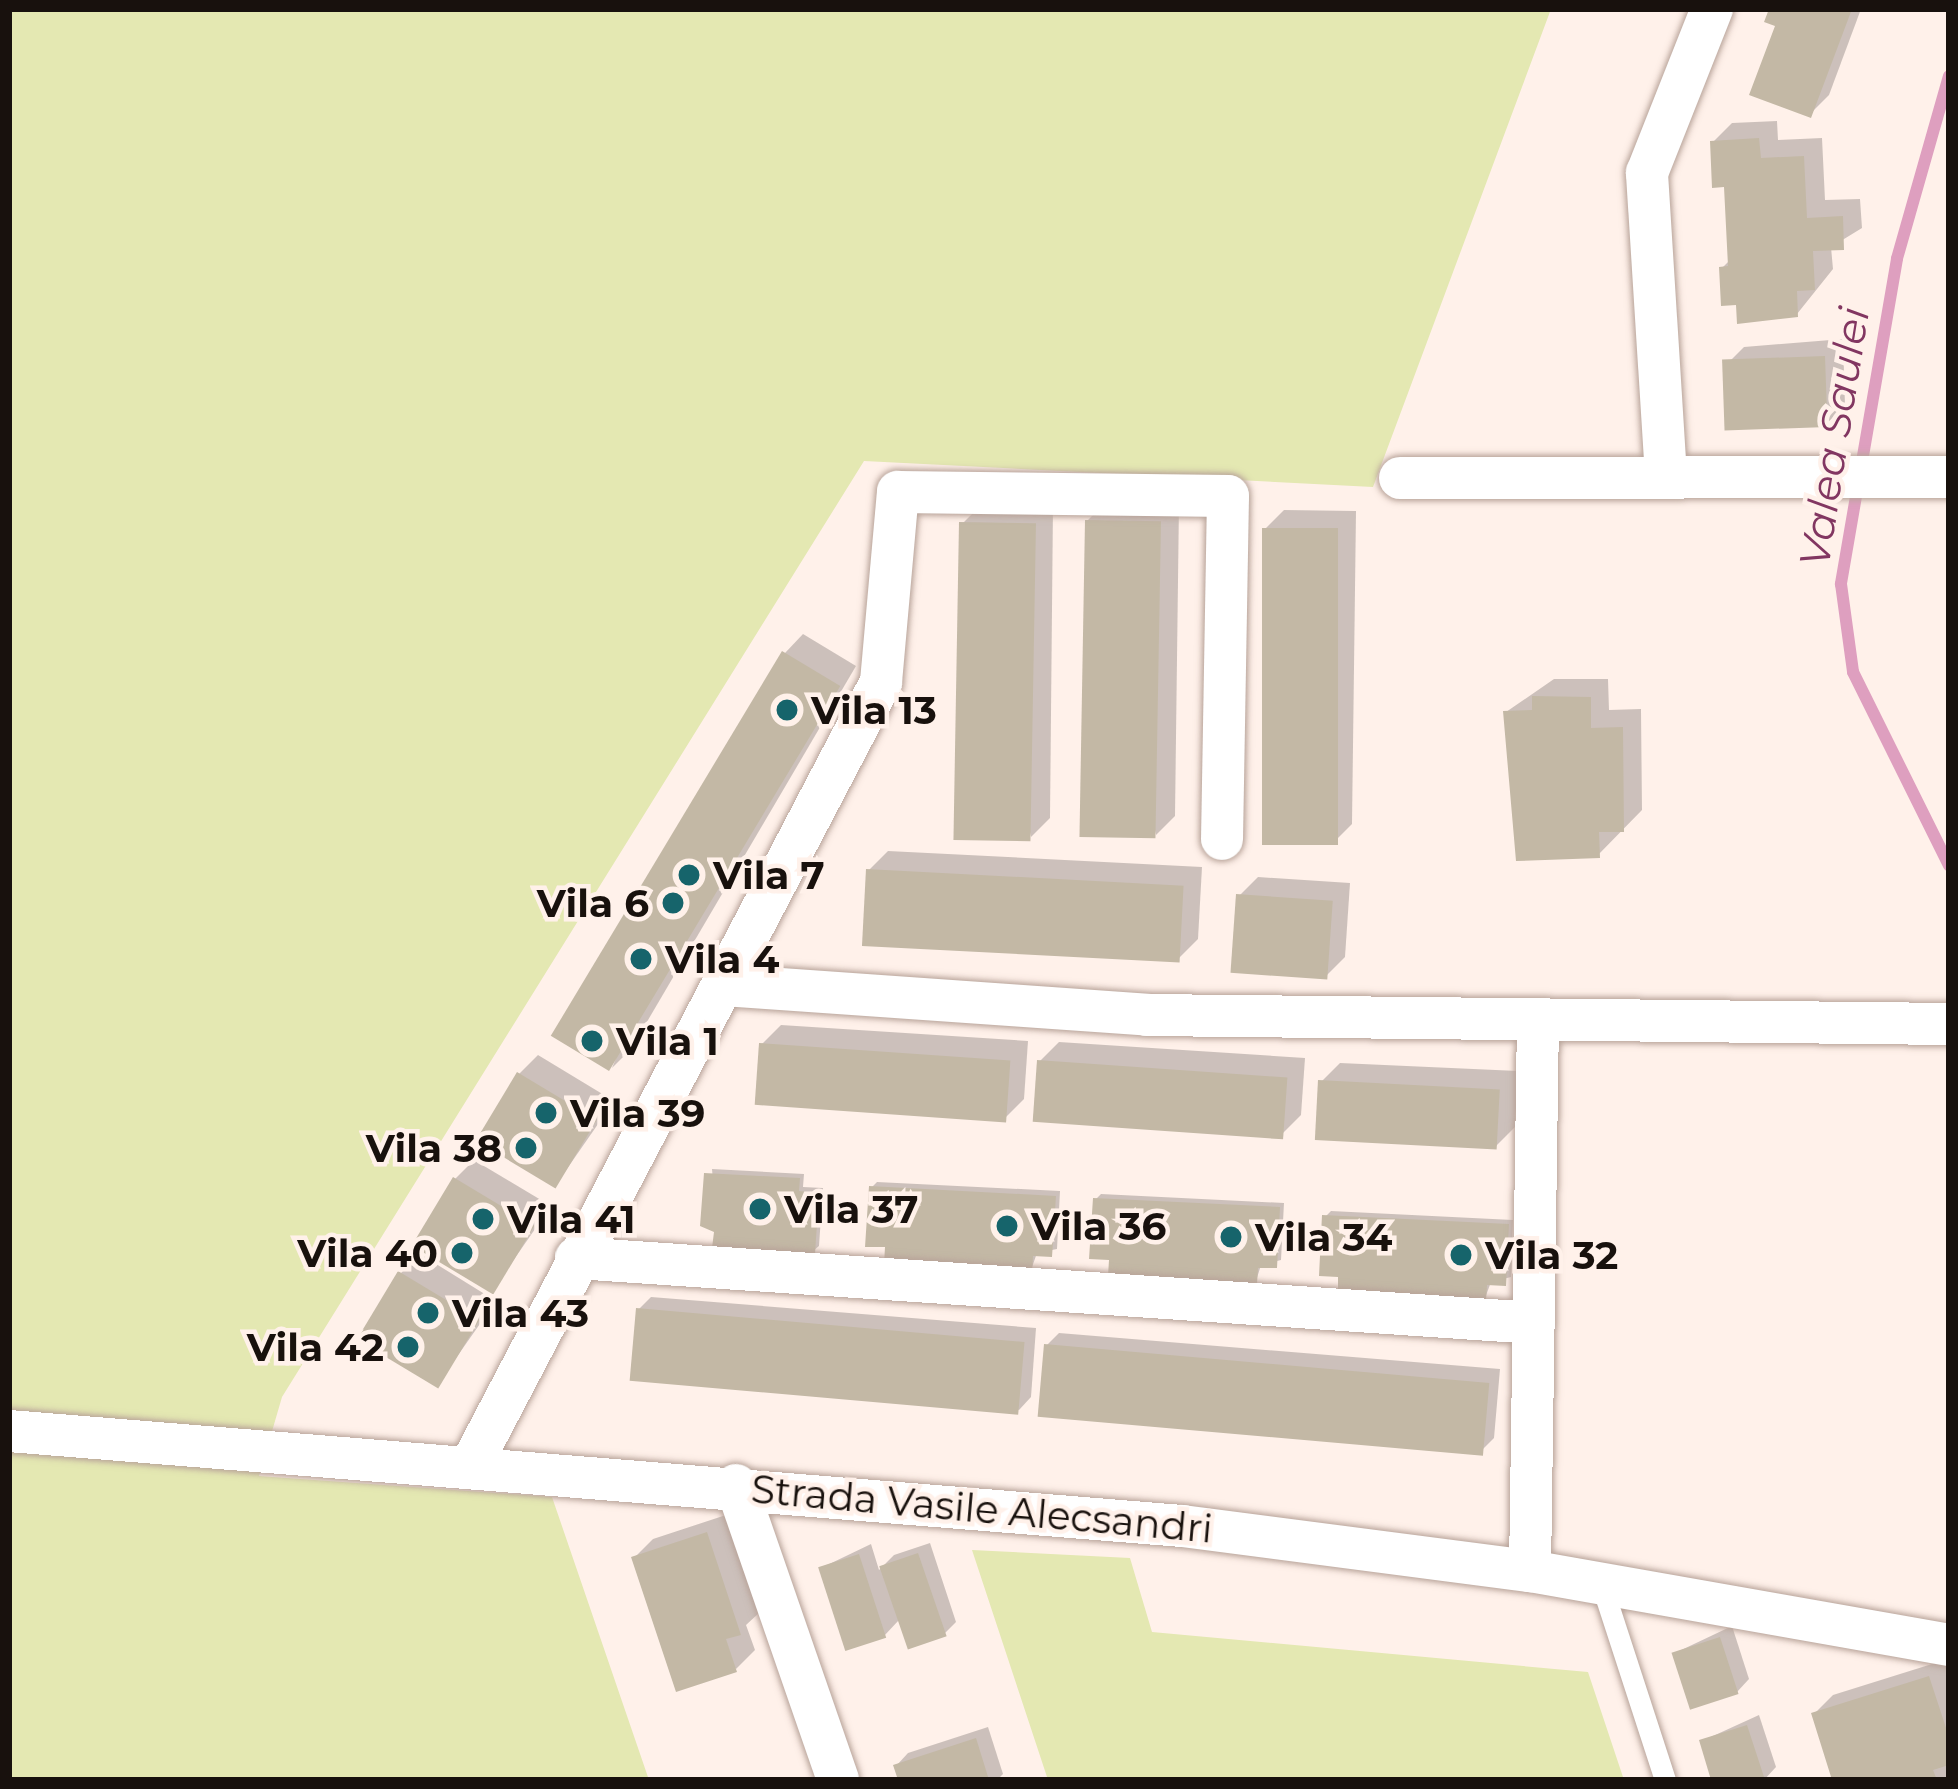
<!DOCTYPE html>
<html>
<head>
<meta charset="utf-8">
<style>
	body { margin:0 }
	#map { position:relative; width:1958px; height:1789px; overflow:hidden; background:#fff1ea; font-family:Montserrat,sans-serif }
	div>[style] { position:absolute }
	.green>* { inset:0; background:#e4e8b2 }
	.shadow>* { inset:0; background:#0003 }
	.stream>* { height:12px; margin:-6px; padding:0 6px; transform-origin:6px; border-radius:6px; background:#de9fbf }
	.building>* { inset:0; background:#c3b8a5; transform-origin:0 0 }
	.roads { filter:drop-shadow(0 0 3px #b8a399) drop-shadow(0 0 3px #b8a399) }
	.lane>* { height:21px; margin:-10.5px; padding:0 10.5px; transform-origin:10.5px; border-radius:10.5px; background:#fff }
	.street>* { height:42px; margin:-21px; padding:0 21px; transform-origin:21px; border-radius:21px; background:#fff }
	.dots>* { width:33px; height:33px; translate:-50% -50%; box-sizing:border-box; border:6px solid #fff1ea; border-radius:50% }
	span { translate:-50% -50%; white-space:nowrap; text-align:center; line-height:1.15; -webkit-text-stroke:9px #fff1ea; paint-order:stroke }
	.poi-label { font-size:39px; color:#18110d; font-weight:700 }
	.left { translate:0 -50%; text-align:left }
	.right { translate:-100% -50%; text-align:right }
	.street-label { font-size:39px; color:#18110d }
	.water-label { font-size:42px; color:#823661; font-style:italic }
	.frame { position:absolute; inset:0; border:12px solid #18110d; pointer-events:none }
</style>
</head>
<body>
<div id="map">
	<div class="green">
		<i style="clip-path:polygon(9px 9px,1551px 9px,1373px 487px,864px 461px,282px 1397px,259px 1476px,552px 1497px,649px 1780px,9px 1780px)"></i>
		<i style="clip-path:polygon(972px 1550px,1130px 1558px,1152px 1632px,1588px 1672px,1624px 1780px,1048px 1780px)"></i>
	</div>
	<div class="shadow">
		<i style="clip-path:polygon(1773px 9px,1861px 9px,1829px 95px,1810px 114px)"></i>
		<i style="clip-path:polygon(1777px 121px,1778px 140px,1822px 138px,1825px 200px,1860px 199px,1862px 228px,1831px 247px,1833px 269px,1797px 314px,1738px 302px,1722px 268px,1731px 259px,1727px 184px,1713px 142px,1732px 123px)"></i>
		<i style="clip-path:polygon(1843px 339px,1845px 406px,1826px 424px,1725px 366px,1744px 347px)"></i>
		<i style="clip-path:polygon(1106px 502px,1179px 503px,1175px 816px,1156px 835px,1087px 521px)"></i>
		<i style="clip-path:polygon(981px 505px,1053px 505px,1050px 818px,1031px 837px,962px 524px)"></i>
		<i style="clip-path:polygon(1284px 510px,1356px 511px,1352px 824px,1333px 843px,1265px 529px)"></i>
		<i style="clip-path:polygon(803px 634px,856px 666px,631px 1049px,612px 1068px,785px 653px)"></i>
		<i style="clip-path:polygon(1554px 679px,1608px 679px,1609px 710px,1641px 709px,1642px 810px,1598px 855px,1506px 712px)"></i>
		<i style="clip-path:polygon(888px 851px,1202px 867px,1198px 939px,1179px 958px,869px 870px)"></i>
		<i style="clip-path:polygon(1258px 877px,1350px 883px,1345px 957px,1326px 976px,1239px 896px)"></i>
		<i style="clip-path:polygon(781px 1025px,1028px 1041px,1024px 1099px,1005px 1118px,762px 1044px)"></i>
		<i style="clip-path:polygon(1059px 1042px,1305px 1058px,1301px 1115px,1282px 1134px,1040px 1061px)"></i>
		<i style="clip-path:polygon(538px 1055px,614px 1101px,555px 1186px,519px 1074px)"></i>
		<i style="clip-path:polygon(1340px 1063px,1518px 1071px,1515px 1127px,1496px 1146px,1321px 1082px)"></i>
		<i style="clip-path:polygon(474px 1160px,551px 1206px,492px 1291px,455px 1179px)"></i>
		<i style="clip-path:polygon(712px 1169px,804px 1174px,803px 1187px,823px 1188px,819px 1246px,813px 1251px,717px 1230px)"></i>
		<i style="clip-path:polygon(877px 1182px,1060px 1191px,1057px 1249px,1037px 1253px,1031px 1270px,888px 1245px,872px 1187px)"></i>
		<i style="clip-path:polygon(1101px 1194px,1284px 1203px,1281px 1260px,1261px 1265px,1256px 1281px,1112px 1257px,1096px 1199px)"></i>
		<i style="clip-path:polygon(1331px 1211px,1513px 1220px,1511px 1277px,1491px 1282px,1485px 1298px,1342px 1275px,1325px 1217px)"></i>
		<i style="clip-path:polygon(420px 1254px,496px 1301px,437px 1385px,401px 1273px)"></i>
		<i style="clip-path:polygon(651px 1297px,1036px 1328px,1031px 1397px,1019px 1410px,639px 1309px)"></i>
		<i style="clip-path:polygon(1059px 1333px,1500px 1369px,1494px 1438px,1482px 1450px,1047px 1345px)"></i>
		<i style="clip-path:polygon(726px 1515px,759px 1613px,746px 1625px,755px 1650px,736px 1669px,634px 1558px,653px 1539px)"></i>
		<i style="clip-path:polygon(930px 1543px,956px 1622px,944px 1634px,899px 1620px,884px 1636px,821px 1568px,871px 1544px,879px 1570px,894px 1555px)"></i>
		<i style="clip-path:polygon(1732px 1626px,1749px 1679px,1737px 1692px,1675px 1653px)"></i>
		<i style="clip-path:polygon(1948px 1659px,1949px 1777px,1835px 1780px,1814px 1714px,1833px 1695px)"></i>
		<i style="clip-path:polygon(1759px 1715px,1776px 1767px,1764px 1780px,1714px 1780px,1702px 1741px)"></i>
		<i style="clip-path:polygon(988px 1727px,1003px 1774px,997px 1780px,901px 1780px,896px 1766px,908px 1753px)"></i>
	</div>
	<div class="stream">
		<i style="left:1949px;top:76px;width:190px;rotate:105.9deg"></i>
		<i style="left:1897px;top:259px;width:330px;rotate:99.8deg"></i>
		<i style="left:1841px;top:584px;width:89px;rotate:82.2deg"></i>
		<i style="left:1853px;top:672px;width:216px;rotate:63.6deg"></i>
	</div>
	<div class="building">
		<i style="clip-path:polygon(1769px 9px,1852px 9px,1811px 118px,1749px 95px,1775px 26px,1764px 22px)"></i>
		<i style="clip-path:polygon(1759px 138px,1761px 158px,1804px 156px,1807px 218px,1843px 216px,1844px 250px,1813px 251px,1815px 290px,1797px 291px,1798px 317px,1737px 324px,1736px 305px,1721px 306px,1719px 267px,1728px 266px,1724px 187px,1712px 188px,1710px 141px)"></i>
		<i style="left:1825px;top:356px;width:71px;height:103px;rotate:88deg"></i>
		<i style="left:1085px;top:520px;width:76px;height:317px;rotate:1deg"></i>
		<i style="left:959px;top:522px;width:77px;height:318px;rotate:1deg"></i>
		<i style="left:1262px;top:528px;width:76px;height:317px"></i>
		<i style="left:782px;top:651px;width:68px;height:449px;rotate:31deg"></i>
		<i style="clip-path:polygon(1532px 696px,1591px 697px,1591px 728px,1623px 727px,1624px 832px,1599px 832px,1600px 858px,1516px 861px,1503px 711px,1532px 710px)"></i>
		<i style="left:866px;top:869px;width:318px;height:77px;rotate:3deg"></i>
		<i style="left:1236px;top:894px;width:97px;height:79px;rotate:4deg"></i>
		<i style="left:759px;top:1043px;width:252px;height:62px;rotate:4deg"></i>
		<i style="left:1037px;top:1060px;width:251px;height:62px;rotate:4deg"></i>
		<i style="left:517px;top:1072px;width:93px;height:80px;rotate:31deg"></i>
		<i style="left:1318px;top:1080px;width:182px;height:60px;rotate:3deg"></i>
		<i style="clip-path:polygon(704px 1173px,800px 1178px,799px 1191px,819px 1193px,815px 1254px,712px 1248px,714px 1232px,700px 1226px)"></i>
		<i style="left:453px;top:1177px;width:95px;height:80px;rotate:31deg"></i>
		<i style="clip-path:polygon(869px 1186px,1056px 1196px,1052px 1257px,1033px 1256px,1032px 1273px,884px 1264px,885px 1247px,865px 1247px)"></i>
		<i style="clip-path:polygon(1093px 1198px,1280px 1207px,1277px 1268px,1258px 1268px,1257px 1284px,1108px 1276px,1109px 1260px,1089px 1259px)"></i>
		<i style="clip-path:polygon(1322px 1215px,1509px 1224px,1506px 1286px,1487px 1285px,1486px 1301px,1338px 1294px,1338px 1277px,1319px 1276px)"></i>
		<i style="left:398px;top:1271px;width:95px;height:80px;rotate:31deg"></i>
		<i style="left:636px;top:1308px;width:390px;height:73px;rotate:5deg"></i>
		<i style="left:1044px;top:1344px;width:447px;height:73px;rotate:5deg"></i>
		<i style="clip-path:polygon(707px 1532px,741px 1635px,726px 1639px,737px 1672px,676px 1692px,631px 1557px)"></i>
		<i style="left:918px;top:1553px;width:88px;height:41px;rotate:71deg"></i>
		<i style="left:859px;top:1554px;width:88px;height:43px;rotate:72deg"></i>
		<i style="left:1720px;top:1637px;width:60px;height:51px;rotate:72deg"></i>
		<i style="clip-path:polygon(1929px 1676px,1949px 1737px,1949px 1765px,1933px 1770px,1937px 1780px,1832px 1780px,1811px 1713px)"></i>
		<i style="clip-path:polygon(1747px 1725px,1765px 1780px,1711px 1780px,1699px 1740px)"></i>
		<i style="clip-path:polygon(976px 1738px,989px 1780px,898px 1780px,893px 1765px)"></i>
	</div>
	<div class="roads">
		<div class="lane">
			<i style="left:1601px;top:1583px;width:207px;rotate:72deg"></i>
		</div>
		<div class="street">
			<i style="left:1666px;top:476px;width:304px;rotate:-93.6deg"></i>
			<i style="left:1647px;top:173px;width:176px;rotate:-68.4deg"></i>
			<i style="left:1400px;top:478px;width:549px;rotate:-0.1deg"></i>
			<i style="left:723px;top:985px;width:425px;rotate:4deg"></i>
			<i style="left:1147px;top:1015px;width:802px;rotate:0.64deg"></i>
			<i style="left:576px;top:1258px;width:960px;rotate:3.88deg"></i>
			<i style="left:9px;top:1431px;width:1177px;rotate:4.63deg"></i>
			<i style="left:1182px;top:1526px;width:351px;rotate:7.4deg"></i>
			<i style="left:1530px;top:1571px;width:425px;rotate:10deg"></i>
			<i style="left:471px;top:1465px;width:884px;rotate:-62.36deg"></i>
			<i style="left:881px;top:682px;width:191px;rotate:-84.9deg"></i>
			<i style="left:898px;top:492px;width:330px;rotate:0.7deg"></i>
			<i style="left:1228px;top:496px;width:343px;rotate:91deg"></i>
			<i style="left:736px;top:1485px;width:312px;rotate:70.9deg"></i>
			<i style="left:1530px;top:1571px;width:550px;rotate:-89.17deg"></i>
		</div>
	</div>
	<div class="dots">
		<i style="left:787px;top:710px;background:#16646b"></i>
		<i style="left:689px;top:875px;background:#16646b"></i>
		<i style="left:673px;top:903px;background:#16646b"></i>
		<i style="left:641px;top:959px;background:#16646b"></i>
		<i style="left:592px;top:1041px;background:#16646b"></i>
		<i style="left:546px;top:1113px;background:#16646b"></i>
		<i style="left:526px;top:1148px;background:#16646b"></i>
		<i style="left:760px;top:1209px;background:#16646b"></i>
		<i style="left:483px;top:1219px;background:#16646b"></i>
		<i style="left:1007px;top:1226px;background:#16646b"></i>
		<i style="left:1231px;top:1237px;background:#16646b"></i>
		<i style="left:462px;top:1253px;background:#16646b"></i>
		<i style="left:1461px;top:1255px;background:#16646b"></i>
		<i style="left:428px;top:1313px;background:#16646b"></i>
		<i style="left:408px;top:1347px;background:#16646b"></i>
	</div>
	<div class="poi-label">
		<span class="left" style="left:811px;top:710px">Vila 13</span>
		<span class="left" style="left:713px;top:875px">Vila 7</span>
		<span class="right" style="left:649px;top:903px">Vila 6</span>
		<span class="left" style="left:665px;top:959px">Vila 4</span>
		<span class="left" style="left:616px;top:1041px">Vila 1</span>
		<span class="left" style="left:570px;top:1113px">Vila 39</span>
		<span class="right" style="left:502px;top:1148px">Vila 38</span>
		<span class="left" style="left:784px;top:1209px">Vila 37</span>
		<span class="left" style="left:507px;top:1219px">Vila 41</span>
		<span class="left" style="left:1031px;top:1226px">Vila 36</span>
		<span class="left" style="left:1255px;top:1237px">Vila 34</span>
		<span class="right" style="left:438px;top:1253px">Vila 40</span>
		<span class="left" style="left:1485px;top:1255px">Vila 32</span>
		<span class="left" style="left:452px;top:1313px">Vila 43</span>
		<span class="right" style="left:384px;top:1347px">Vila 42</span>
	</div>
	<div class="street-label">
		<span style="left:982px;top:1509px;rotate:5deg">Strada Vasile Alecsandri</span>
	</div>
	<div class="water-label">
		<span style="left:1834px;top:437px;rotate:-81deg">Valea Saulei</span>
	</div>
	<div class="frame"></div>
</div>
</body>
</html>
